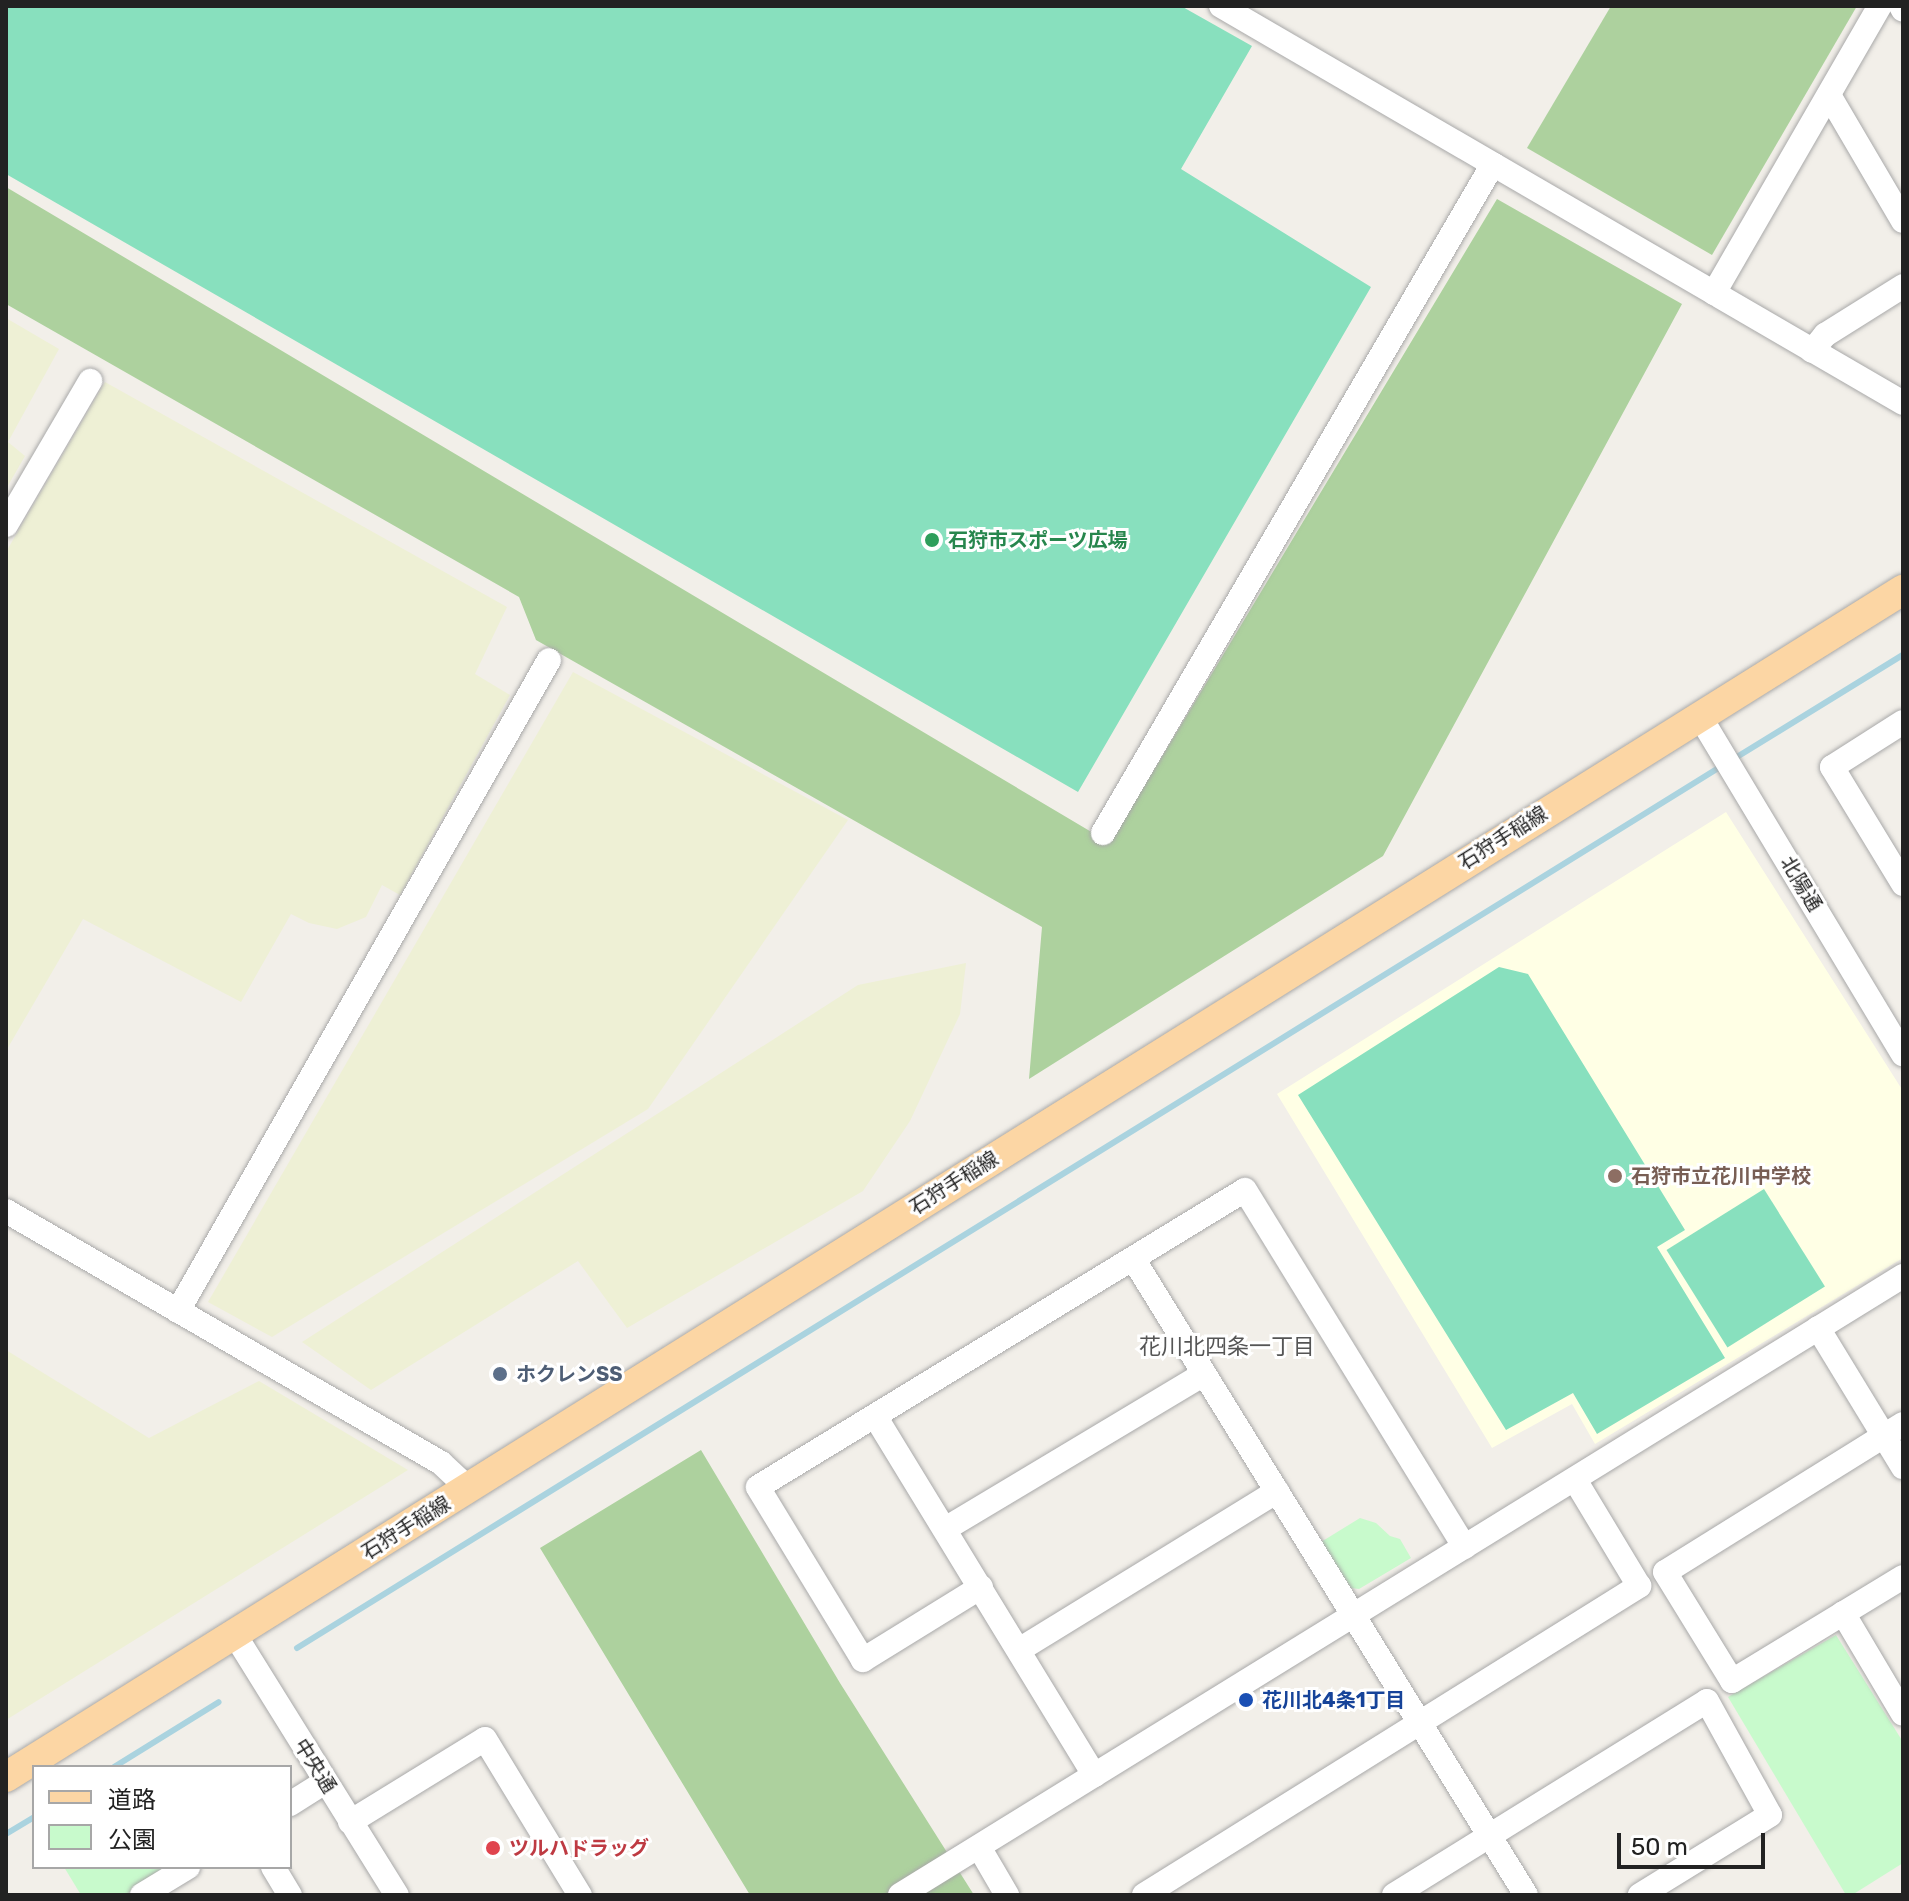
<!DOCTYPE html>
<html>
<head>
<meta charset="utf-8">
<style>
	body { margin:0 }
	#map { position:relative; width:1909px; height:1901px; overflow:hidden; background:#f2efe9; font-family:Rubik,"Noto Sans JP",sans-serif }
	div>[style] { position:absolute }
	.education>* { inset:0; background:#ffffe5 }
	.farmland>* { inset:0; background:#eef0d5 }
	.forest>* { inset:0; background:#add19e }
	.park>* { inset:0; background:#c8facc }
	.pitch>* { inset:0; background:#88e0be; transform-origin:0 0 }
	.stream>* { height:6px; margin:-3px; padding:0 3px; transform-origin:3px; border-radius:3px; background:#aad3df }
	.roads { filter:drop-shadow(0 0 2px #a9a9a9) drop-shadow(0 0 2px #a9a9a9) }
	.minor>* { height:24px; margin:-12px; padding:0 12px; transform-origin:12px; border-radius:12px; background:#fff }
	.major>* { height:30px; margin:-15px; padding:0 15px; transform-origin:15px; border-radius:15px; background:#fcd6a4 }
	.dots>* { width:22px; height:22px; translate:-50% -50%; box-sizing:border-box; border:4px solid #fff; border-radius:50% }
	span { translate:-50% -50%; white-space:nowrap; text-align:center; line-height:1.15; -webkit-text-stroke:6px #fff; paint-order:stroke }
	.leisure-label { font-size:20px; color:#27864d; font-weight:700 }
	.left { translate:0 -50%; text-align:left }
	.street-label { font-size:20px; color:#222 }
	.education-label { font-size:20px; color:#785e54; font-weight:700 }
	.service-label { font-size:20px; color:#4e5e75; font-weight:700 }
	.transit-label { font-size:20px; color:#164399; font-weight:700 }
	.health-label { font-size:20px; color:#be3a42; font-weight:700 }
	.neighbourhood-label { font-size:22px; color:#555 }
	.frame { position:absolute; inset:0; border:8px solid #222; pointer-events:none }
	.legend { position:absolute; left:32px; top:1765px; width:260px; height:104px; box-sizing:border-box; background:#fff; border:2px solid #a7a7a7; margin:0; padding:10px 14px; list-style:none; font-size:24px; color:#222 }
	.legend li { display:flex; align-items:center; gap:16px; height:40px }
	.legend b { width:40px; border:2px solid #a7a7a7 }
	.scale { position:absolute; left:1617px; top:1833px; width:148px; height:36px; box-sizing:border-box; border:4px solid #222; border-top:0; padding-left:10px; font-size:24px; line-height:28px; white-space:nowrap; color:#222; -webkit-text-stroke:6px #fff; paint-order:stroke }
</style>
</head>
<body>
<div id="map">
	<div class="education">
		<i style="clip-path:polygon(1726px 812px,1903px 1091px,1903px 1258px,1595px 1444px,1572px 1404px,1492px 1448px,1277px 1094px)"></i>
	</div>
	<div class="farmland">
		<i style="clip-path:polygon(6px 318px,59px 349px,8px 442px,25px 456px,6px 489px)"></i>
		<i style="clip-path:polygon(105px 382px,507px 607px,475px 674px,510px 695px,400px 895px,382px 885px,366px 917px,337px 929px,309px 923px,291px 914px,241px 1002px,83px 919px,6px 1051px,6px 552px)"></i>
		<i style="clip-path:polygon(573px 672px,848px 820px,648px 1109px,272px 1337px,208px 1302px)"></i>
		<i style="clip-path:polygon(966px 963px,960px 1014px,910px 1121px,863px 1191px,627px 1328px,578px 1261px,371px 1390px,302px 1342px,858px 985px)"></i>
		<i style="clip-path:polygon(6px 1350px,149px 1438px,259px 1381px,408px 1470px,6px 1720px)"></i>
	</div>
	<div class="forest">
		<i style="clip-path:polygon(1611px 6px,1857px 6px,1712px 255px,1527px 148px)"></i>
		<i style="clip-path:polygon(6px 187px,1110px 843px,1497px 199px,1682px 304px,1383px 856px,1029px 1079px,1042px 927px,536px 640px,519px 597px,6px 304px)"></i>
		<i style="clip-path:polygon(701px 1450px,840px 1683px,974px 1895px,750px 1895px,540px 1548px)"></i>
	</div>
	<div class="park">
		<i style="clip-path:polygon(1360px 1518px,1376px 1523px,1390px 1536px,1400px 1539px,1411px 1558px,1359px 1589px,1351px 1588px,1321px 1542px)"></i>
		<i style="clip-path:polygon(1836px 1635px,1903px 1742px,1903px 1863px,1852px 1895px,1846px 1895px,1728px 1697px)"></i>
		<i style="clip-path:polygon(64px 1867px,169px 1867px,125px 1895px,81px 1895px)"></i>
	</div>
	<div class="pitch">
		<i style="clip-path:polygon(6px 6px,1181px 6px,1252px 46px,1181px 169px,1371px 287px,1078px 792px,6px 174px)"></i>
		<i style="clip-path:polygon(1499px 967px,1528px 974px,1685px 1230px,1657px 1247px,1725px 1358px,1597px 1434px,1573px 1393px,1506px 1430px,1298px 1095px)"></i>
		<i style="left:1764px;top:1189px;width:115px;height:115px;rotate:58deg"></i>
	</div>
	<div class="stream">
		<i style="left:1732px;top:760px;width:201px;rotate:-31.6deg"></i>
		<i style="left:297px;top:1648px;width:1676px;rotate:-31.76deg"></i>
		<i style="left:114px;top:1767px;width:123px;rotate:-31.8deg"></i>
		<i style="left:6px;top:1834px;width:33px;rotate:-31deg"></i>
	</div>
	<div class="roads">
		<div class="minor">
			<i style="left:1221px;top:6px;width:789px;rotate:30.2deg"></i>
			<i style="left:1901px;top:6px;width:4px;rotate:63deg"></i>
			<i style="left:1829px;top:95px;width:146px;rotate:59.6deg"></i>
			<i style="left:1714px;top:293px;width:332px;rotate:-60deg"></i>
			<i style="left:1812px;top:351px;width:21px;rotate:-51deg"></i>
			<i style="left:1825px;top:335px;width:92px;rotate:-32.1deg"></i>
			<i style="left:6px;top:525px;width:167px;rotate:-59.7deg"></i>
			<i style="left:1699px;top:715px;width:396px;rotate:59deg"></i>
			<i style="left:1903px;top:722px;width:84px;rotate:147.6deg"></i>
			<i style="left:1832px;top:767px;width:137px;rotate:58.7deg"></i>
			<i style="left:1103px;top:833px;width:774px;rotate:-59.76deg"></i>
			<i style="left:6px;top:1211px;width:503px;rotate:30.08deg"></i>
			<i style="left:441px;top:1463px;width:38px;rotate:43deg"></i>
			<i style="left:1134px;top:1260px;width:746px;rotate:58.31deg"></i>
			<i style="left:178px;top:1311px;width:749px;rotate:-60.32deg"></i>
			<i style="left:1818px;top:1328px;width:163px;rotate:58.6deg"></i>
			<i style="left:875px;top:1416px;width:421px;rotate:58.6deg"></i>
			<i style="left:1903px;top:1424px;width:280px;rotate:148.1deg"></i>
			<i style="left:1665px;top:1572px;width:128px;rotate:58.4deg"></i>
			<i style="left:1732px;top:1681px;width:200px;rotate:-31.3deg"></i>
			<i style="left:945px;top:1529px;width:302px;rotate:-30.9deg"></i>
			<i style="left:981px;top:1587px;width:139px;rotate:148.3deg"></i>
			<i style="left:863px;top:1660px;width:202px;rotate:-121.3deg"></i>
			<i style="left:758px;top:1487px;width:570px;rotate:-31.38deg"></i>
			<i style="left:1245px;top:1190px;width:419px;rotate:58.4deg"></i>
			<i style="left:1843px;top:1613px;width:117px;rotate:59.3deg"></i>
			<i style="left:235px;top:1635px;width:306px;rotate:58.1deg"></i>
			<i style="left:1019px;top:1650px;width:303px;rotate:-31.6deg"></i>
			<i style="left:290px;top:1804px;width:41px;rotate:-32.2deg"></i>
			<i style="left:350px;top:1822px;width:158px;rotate:-31.6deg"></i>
			<i style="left:485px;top:1739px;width:183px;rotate:58.7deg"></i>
			<i style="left:979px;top:1847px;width:56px;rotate:59.7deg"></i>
			<i style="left:273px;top:1867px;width:33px;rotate:59deg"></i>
			<i style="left:142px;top:1895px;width:54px;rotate:-31.3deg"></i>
			<i style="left:900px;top:1895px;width:1179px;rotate:-31.68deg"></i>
			<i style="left:1144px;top:1895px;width:584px;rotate:-31.97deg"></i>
			<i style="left:1639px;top:1586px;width:124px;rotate:-121.1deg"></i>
			<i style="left:1394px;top:1895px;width:368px;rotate:-31.8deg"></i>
			<i style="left:1707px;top:1701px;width:130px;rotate:61.1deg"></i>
			<i style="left:1770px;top:1815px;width:153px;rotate:148.4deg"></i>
		</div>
		<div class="major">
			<i style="left:6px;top:1777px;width:2238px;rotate:-32.04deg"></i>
		</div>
	</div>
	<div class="dots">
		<i style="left:932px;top:540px;background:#2e9e5b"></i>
		<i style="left:1615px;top:1176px;background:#8d6e63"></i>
		<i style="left:500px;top:1374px;background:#5c6f8a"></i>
		<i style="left:1246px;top:1700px;background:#1a4fb4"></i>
		<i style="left:493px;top:1848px;background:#e0444e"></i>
	</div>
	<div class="leisure-label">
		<span class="left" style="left:948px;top:540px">石狩市スポーツ広場</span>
	</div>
	<div class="street-label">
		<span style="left:1503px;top:838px;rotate:-32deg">石狩手稲線</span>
		<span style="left:1801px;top:884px;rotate:59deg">北陽通</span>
		<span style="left:954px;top:1183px;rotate:-32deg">石狩手稲線</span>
		<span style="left:406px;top:1528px;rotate:-32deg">石狩手稲線</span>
		<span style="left:315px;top:1766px;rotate:58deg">中央通</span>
	</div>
	<div class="education-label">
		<span class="left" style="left:1631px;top:1176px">石狩市立花川中学校</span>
	</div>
	<div class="service-label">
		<span class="left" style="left:516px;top:1374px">ホクレンSS</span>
	</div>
	<div class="transit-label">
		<span class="left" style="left:1262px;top:1700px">花川北4条1丁目</span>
	</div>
	<div class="health-label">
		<span class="left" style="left:509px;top:1848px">ツルハドラッグ</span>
	</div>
	<div class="neighbourhood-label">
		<span style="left:1227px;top:1347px">花川北四条一丁目</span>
	</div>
	<div class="frame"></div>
	<ul class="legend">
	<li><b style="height:10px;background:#fcd6a4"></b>道路</li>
	<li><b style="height:22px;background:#c8facc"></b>公園</li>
	</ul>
	<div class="scale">50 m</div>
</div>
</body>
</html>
